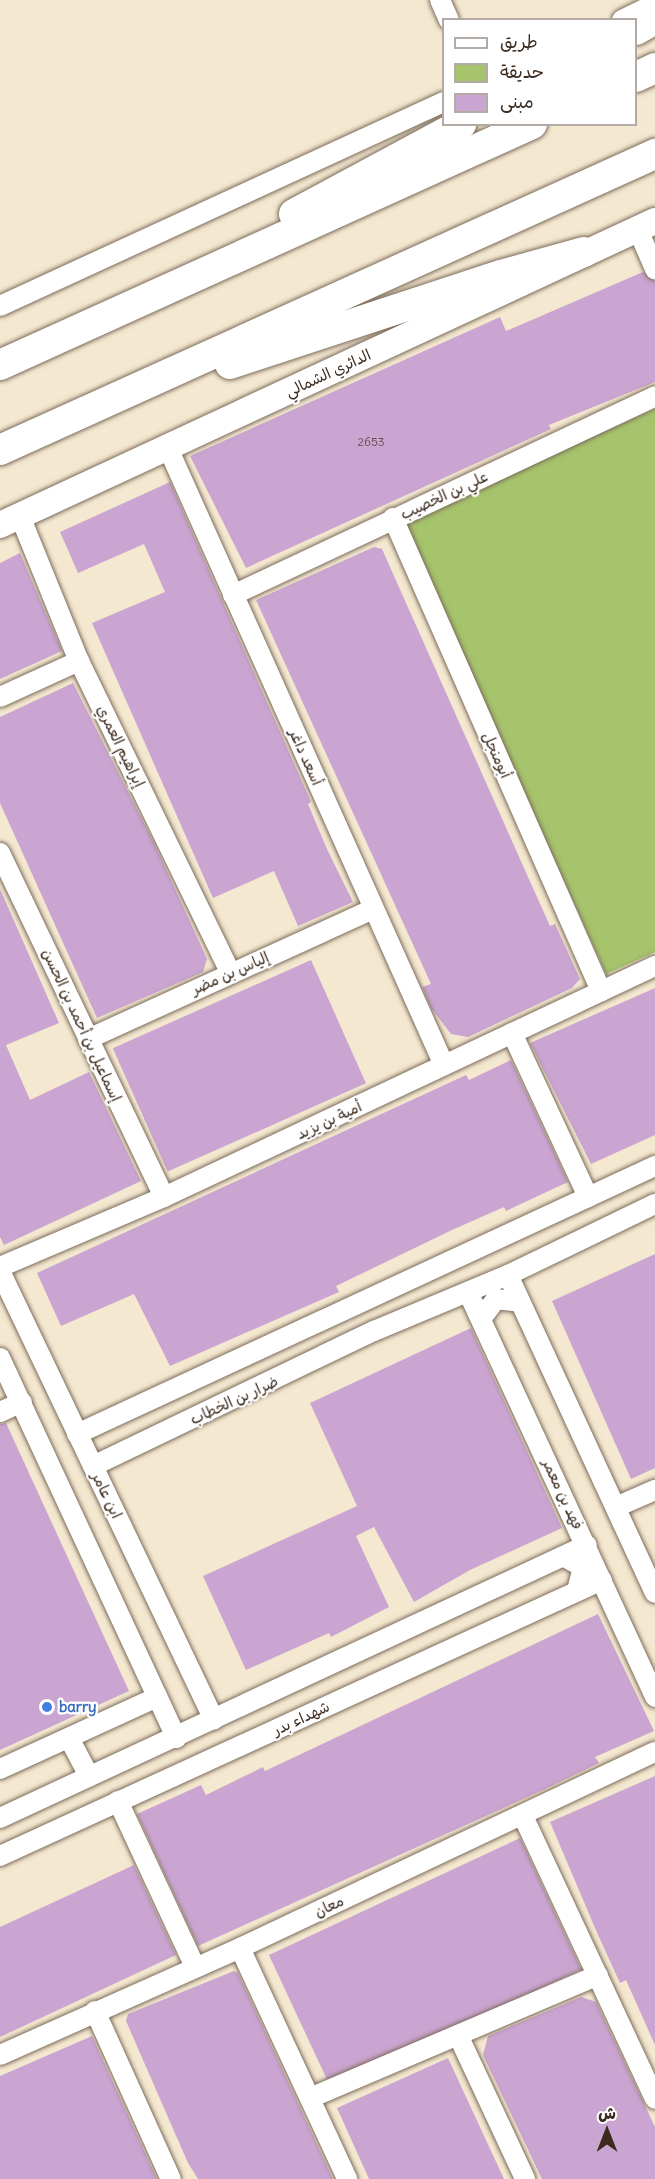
<!DOCTYPE html>
<html>
<head>
<meta charset="utf-8">
<style>
	body { margin:0 }
	#map { position:relative; width:655px; height:2179px; overflow:hidden; background:#f4e8d0; font-family:Delius,"Playpen Sans Arabic",sans-serif }
	div>[style] { position:absolute }
	.green>* { inset:0; background:#a6c46c }
	.building>* { inset:0; background:#cba5d1; transform-origin:0 0 }
	.roads { filter:drop-shadow(0 0 2px #7c6c5c) drop-shadow(0 0 2px #7c6c5c) }
	.minor>* { height:20px; margin:-10px; padding:0 10px; transform-origin:10px; border-radius:10px; background:#fff }
	.major>* { height:26px; margin:-13px; padding:0 13px; transform-origin:13px; border-radius:13px; background:#fff }
	.highway>* { height:30px; margin:-15px; padding:0 15px; transform-origin:15px; border-radius:15px; background:#fff }
	.dots>* { width:16px; height:16px; translate:-50% -50%; box-sizing:border-box; border:3px solid #fff; border-radius:50% }
	span { translate:-50% -50%; white-space:nowrap; text-align:center; line-height:1.15; -webkit-text-stroke:4.5px #fff; paint-order:stroke }
	.number-label { font-size:12px; color:#5f494b }
	.number-label span { -webkit-text-stroke-width:0 }
	.street-label { font-size:15px; color:#3b2a1e }
	.shop-label { font-size:15px; color:#366cbe; font-weight:700 }
	.left { translate:0 -50%; text-align:left }
	.legend { position:absolute; left:442px; top:18px; width:195px; height:108px; box-sizing:border-box; background:#fff; border:2px solid #b1aaa5; margin:0; padding:8px 10px; list-style:none; font-size:18px; color:#3b2a1e }
	.legend li { display:flex; align-items:center; gap:12px; height:30px }
	.legend b { width:30px; border:2px solid #b1aaa5 }
	.north { position:absolute; left:577px; top:2101px; width:60px; height:60px; -webkit-text-stroke:4px #fff; paint-order:stroke; rotate:0deg; font-size:16px; font-weight:700; line-height:24px; text-align:center; color:#3b2a1e }
	.north::after { content:''; display:block; margin:auto; width:21px; height:27px; background:#3b2a1e; clip-path:polygon(50% 0,100% 100%,50% 72%,0 100%) }
</style>
</head>
<body>
<div id="map">
	<div class="green">
		<i style="clip-path:polygon(655px 409px,655px 952px,606px 974px,402px 521px)"></i>
	</div>
	<div class="building">
		<i style="clip-path:polygon(643px 272px,655px 281px,655px 382px,549px 425px,551px 429px,246px 568px,190px 456px,500px 317px,506px 331px)"></i>
		<i style="clip-path:polygon(170px 482px,311px 802px,308px 804px,327px 849px,353px 902px,298px 926px,274px 871px,213px 898px,92px 623px,165px 592px,144px 544px,78px 573px,60px 532px)"></i>
		<i style="clip-path:polygon(374px 547px,382px 549px,528px 877px,550px 926px,555px 924px,580px 979px,572px 988px,468px 1037px,451px 1034px,431px 1008px,422px 987px,431px 984px,256px 600px)"></i>
		<i style="clip-path:polygon(20px 553px,62px 651px,0 679px,0 563px)"></i>
		<i style="clip-path:polygon(73px 683px,155px 845px,207px 959px,203px 972px,97px 1018px,0 803px,0 717px)"></i>
		<i style="clip-path:polygon(0 889px,59px 1023px,6px 1045px,30px 1100px,89px 1072px,141px 1181px,4px 1245px,0 1237px)"></i>
		<i style="left:311px;top:960px;width:135px;height:217px;rotate:66deg"></i>
		<i style="clip-path:polygon(655px 988px,655px 1135px,591px 1164px,530px 1043px)"></i>
		<i style="clip-path:polygon(511px 1060px,568px 1182px,506px 1211px,504px 1207px,452px 1230px,336px 1286px,339px 1292px,170px 1366px,134px 1294px,61px 1326px,37px 1273px,466px 1075px,469px 1080px)"></i>
		<i style="clip-path:polygon(655px 1254px,655px 1468px,631px 1479px,552px 1301px)"></i>
		<i style="clip-path:polygon(471px 1328px,562px 1528px,470px 1570px,414px 1602px,374px 1527px,356px 1536px,389px 1607px,331px 1637px,329px 1633px,246px 1670px,203px 1576px,357px 1506px,310px 1403px)"></i>
		<i style="clip-path:polygon(6px 1423px,129px 1691px,0 1750px,0 1424px)"></i>
		<i style="clip-path:polygon(598px 1614px,654px 1731px,595px 1757px,599px 1763px,543px 1790px,198px 1946px,137px 1814px,201px 1785px,206px 1795px,263px 1767px,265px 1771px)"></i>
		<i style="clip-path:polygon(655px 1776px,655px 2045px,626px 1980px,620px 1983px,598px 1935px,550px 1822px)"></i>
		<i style="left:520px;top:1838px;width:145px;height:277px;rotate:65deg"></i>
		<i style="clip-path:polygon(134px 1865px,176px 1955px,0 2037px,0 1927px)"></i>
		<i style="clip-path:polygon(234px 1971px,238px 1973px,333px 2179px,198px 2179px,188px 2163px,126px 2021px,128px 2014px)"></i>
		<i style="clip-path:polygon(581px 1997px,596px 2002px,655px 2127px,655px 2179px,542px 2179px,483px 2055px,488px 2036px)"></i>
		<i style="clip-path:polygon(92px 2036px,157px 2179px,0 2179px,0 2076px)"></i>
		<i style="clip-path:polygon(448px 2058px,504px 2179px,369px 2179px,337px 2108px)"></i>
	</div>
	<div class="roads">
		<div class="minor">
			<i style="left:440px;top:0;width:22px;rotate:66deg"></i>
			<i style="left:622px;top:20px;width:37px;rotate:-26deg"></i>
			<i style="left:638px;top:230px;width:43px;rotate:66.4deg"></i>
			<i style="left:0;top:306px;width:489px;rotate:-24.7deg"></i>
			<i style="left:168px;top:448px;width:676px;rotate:65.9deg"></i>
			<i style="left:20px;top:516px;width:157px;rotate:67.9deg"></i>
			<i style="left:79px;top:661px;width:346px;rotate:64.1deg"></i>
			<i style="left:393px;top:518px;width:517px;rotate:66.26deg"></i>
			<i style="left:233px;top:595px;width:467px;rotate:-25.2deg"></i>
			<i style="left:0;top:697px;width:87px;rotate:-24.5deg"></i>
			<i style="left:0;top:853px;width:381px;rotate:64.5deg"></i>
			<i style="left:512px;top:1033px;width:181px;rotate:65.1deg"></i>
			<i style="left:88px;top:1039px;width:313px;rotate:-24.5deg"></i>
			<i style="left:0;top:1267px;width:178px;rotate:-23.1deg"></i>
			<i style="left:164px;top:1197px;width:543px;rotate:-25.2deg"></i>
			<i style="left:0;top:1271px;width:497px;rotate:64.5deg"></i>
			<i style="left:508px;top:1275px;width:350px;rotate:65.2deg"></i>
			<i style="left:468px;top:1292px;width:446px;rotate:65.2deg"></i>
			<i style="left:481px;top:1319px;width:25px;rotate:-53deg"></i>
			<i style="left:496px;top:1299px;width:24px;rotate:7deg"></i>
			<i style="left:0;top:1358px;width:419px;rotate:65.1deg"></i>
			<i style="left:0;top:1412px;width:24px;rotate:-24deg"></i>
			<i style="left:77px;top:1434px;width:637px;rotate:-24.88deg"></i>
			<i style="left:93px;top:1466px;width:312px;rotate:-25.7deg"></i>
			<i style="left:374px;top:1331px;width:145px;rotate:-22.7deg"></i>
			<i style="left:508px;top:1275px;width:163px;rotate:-25.8deg"></i>
			<i style="left:616px;top:1507px;width:43px;rotate:-23.6deg"></i>
			<i style="left:563px;top:1556px;width:23px;rotate:29deg"></i>
			<i style="left:583px;top:1567px;width:25px;rotate:104deg"></i>
			<i style="left:69px;top:1738px;width:43px;rotate:62.2deg"></i>
			<i style="left:0;top:1769px;width:173px;rotate:-24.6deg"></i>
			<i style="left:118px;top:1801px;width:183px;rotate:65.1deg"></i>
			<i style="left:523px;top:1816px;width:312px;rotate:65deg"></i>
			<i style="left:0;top:1818px;width:647px;rotate:-24.94deg"></i>
			<i style="left:0;top:1856px;width:662px;rotate:-24.63deg"></i>
			<i style="left:240px;top:1948px;width:255px;rotate:65.1deg"></i>
			<i style="left:95px;top:2011px;width:184px;rotate:65.7deg"></i>
			<i style="left:458px;top:2035px;width:159px;rotate:65deg"></i>
			<i style="left:0;top:2055px;width:263px;rotate:-24deg"></i>
			<i style="left:240px;top:1948px;width:459px;rotate:-25.3deg"></i>
			<i style="left:310px;top:2098px;width:313px;rotate:-23.1deg"></i>
		</div>
		<div class="major">
			<i style="left:0;top:525px;width:722px;rotate:-24.9deg"></i>
		</div>
		<div class="highway">
			<i style="left:636px;top:30px;width:22px;rotate:-30deg"></i>
			<i style="left:636px;top:77px;width:21px;rotate:-25deg"></i>
			<i style="left:294px;top:214px;width:190px;rotate:-28.3deg"></i>
			<i style="left:230px;top:364px;width:285px;rotate:-18.2deg"></i>
			<i style="left:501px;top:275px;width:86px;rotate:-15.5deg"></i>
			<i style="left:0;top:365px;width:584px;rotate:-24.37deg"></i>
			<i style="left:0;top:450px;width:719px;rotate:-24.32deg"></i>
		</div>
	</div>
	<div class="dots">
		<i style="left:47px;top:1707px;background:#3f7fe0"></i>
	</div>
	<div class="number-label">
		<span style="left:371px;top:442px">2653</span>
	</div>
	<div class="street-label">
		<span style="left:328px;top:373px;rotate:-25deg">الدائري الشمالي</span>
		<span style="left:444px;top:495px;rotate:-25deg">علي بن الخصيب</span>
		<span style="left:121px;top:746px;rotate:64deg">إبراهيم العمري</span>
		<span style="left:497px;top:755px;rotate:66deg">أبومنجل</span>
		<span style="left:306px;top:757px;rotate:66deg">أسعد داغر</span>
		<span style="left:230px;top:973px;rotate:-24deg">إلياس بن مضر</span>
		<span style="left:82px;top:1025px;rotate:65deg">إسماعيل بن أحمد بن الحسن</span>
		<span style="left:329px;top:1120px;rotate:-25deg">أمية بن يزيد</span>
		<span style="left:234px;top:1400px;rotate:-25deg">ضرار بن الخطاب</span>
		<span style="left:563px;top:1494px;rotate:65deg">فهد بن معمر</span>
		<span style="left:107px;top:1495px;rotate:64deg">ابن عامر</span>
		<span style="left:301px;top:1718px;rotate:-25deg">شهداء بدر</span>
		<span style="left:329px;top:1906px;rotate:-25deg">معان</span>
	</div>
	<div class="shop-label">
		<span class="left" style="left:59px;top:1707px">barry</span>
	</div>
	<ul class="legend">
	<li><b style="height:8px;background:#fff"></b>طريق</li>
	<li><b style="height:16px;background:#a6c46c"></b>حديقة</li>
	<li><b style="height:16px;background:#cba5d1"></b>مبنى</li>
	</ul>
	<div class="north">ش</div>
</div>
</body>
</html>
